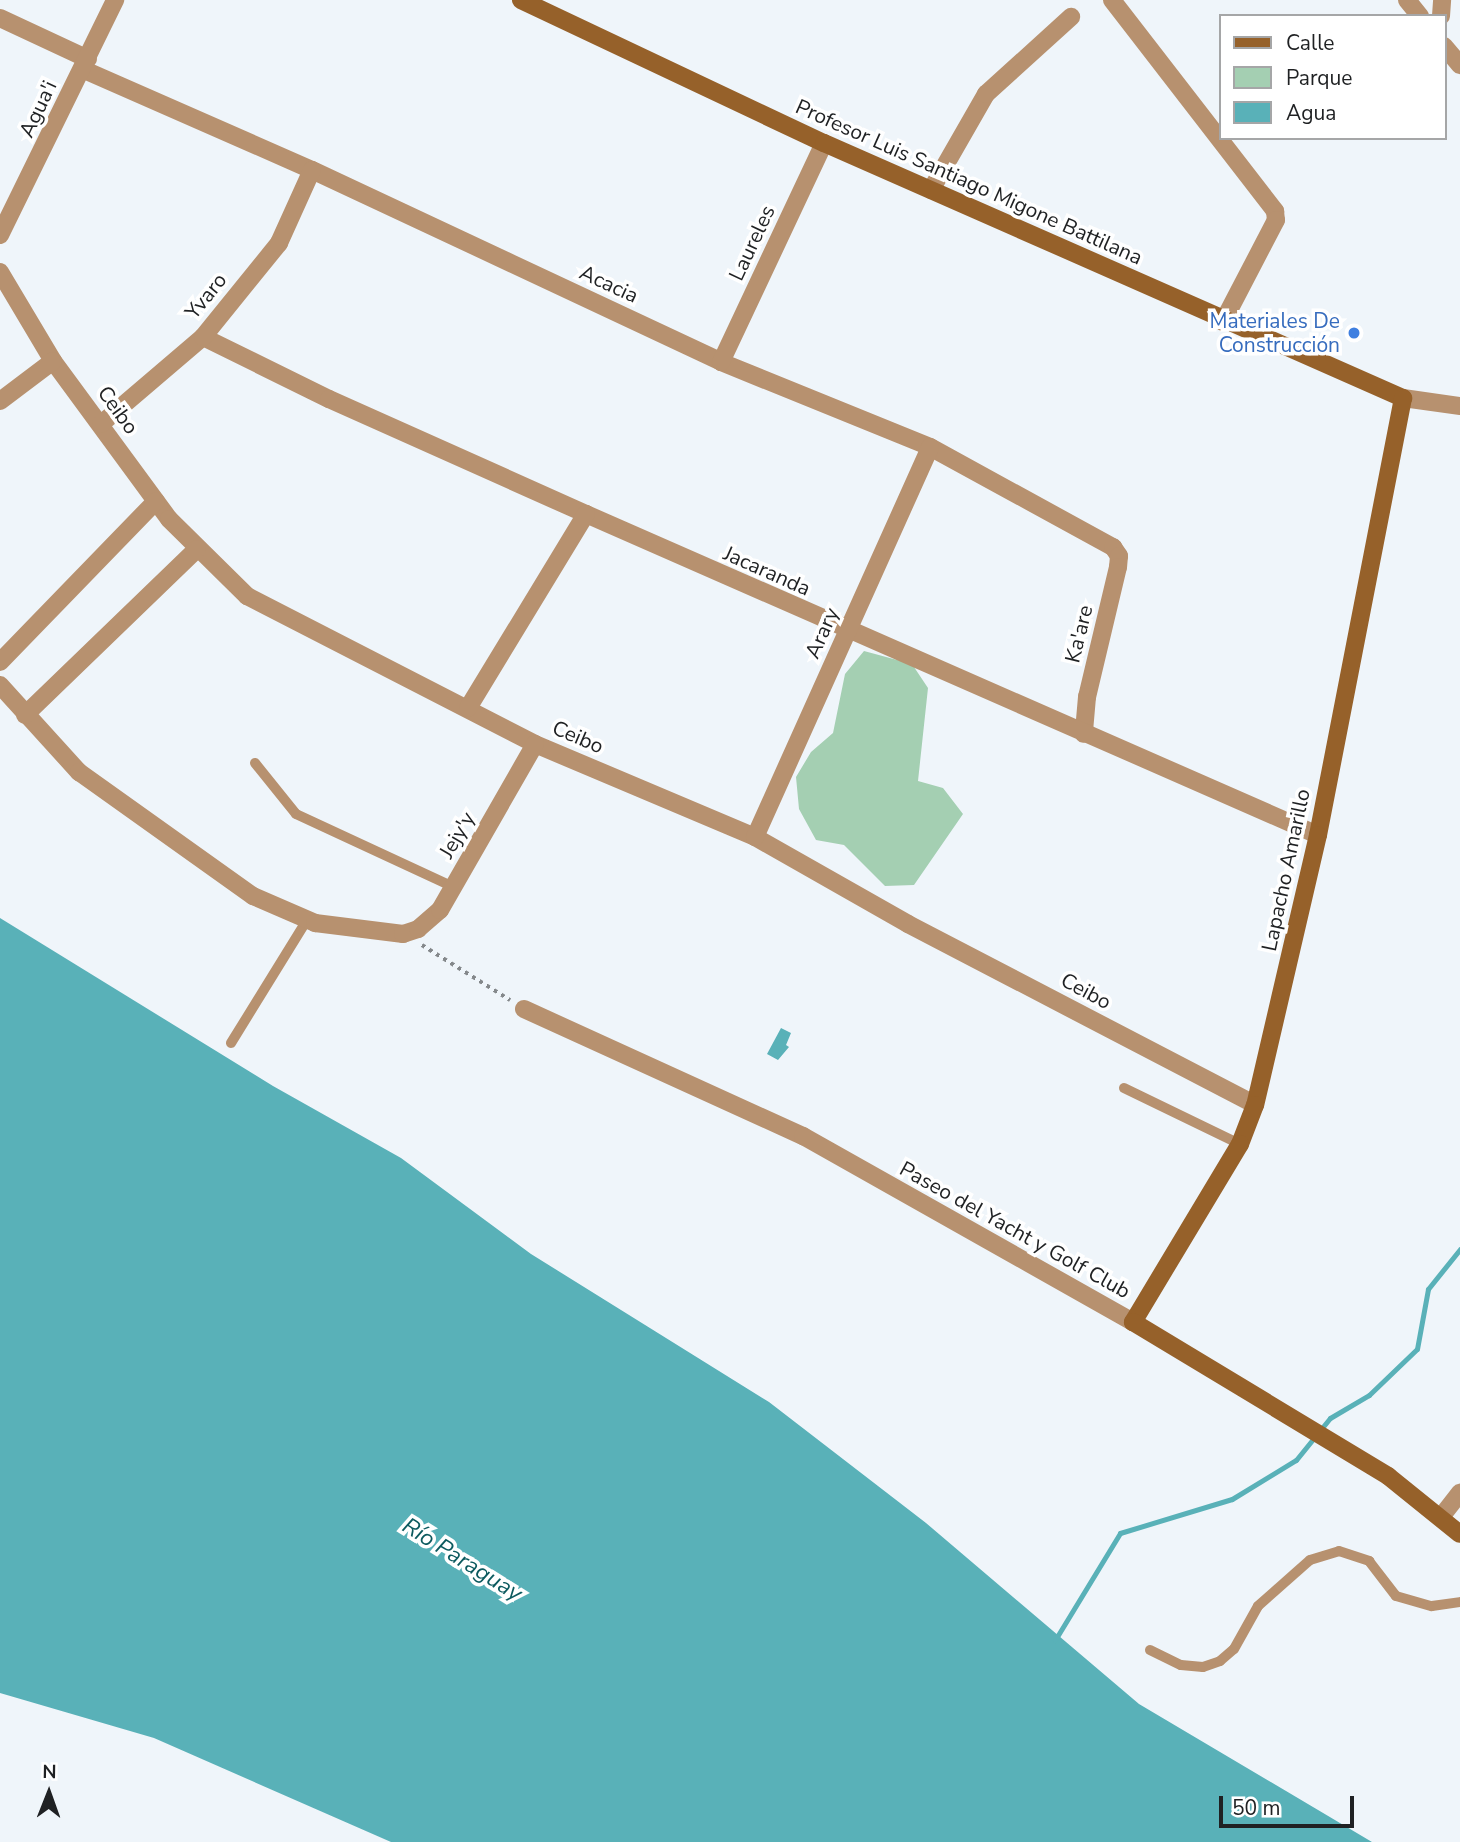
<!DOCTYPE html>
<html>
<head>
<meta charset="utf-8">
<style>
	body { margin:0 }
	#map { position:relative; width:1460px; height:1842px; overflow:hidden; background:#eff5fa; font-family:"Nunito Sans",sans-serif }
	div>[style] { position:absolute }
	.green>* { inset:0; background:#a4cfb2 }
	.water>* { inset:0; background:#59b1b8 }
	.stream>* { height:5px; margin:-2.5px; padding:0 2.5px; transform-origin:2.5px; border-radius:2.5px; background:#59b1b8 }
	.path>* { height:3.5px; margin-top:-1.75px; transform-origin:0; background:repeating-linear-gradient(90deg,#84888b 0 3.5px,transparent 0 8.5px) }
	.service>* { height:10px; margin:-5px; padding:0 5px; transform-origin:5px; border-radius:5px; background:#b7916f }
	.minor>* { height:18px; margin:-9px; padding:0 9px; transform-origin:9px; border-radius:9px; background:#b7916f }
	.tertiary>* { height:18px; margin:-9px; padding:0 9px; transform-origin:9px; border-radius:9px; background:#b7916f }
	.secondary>* { height:18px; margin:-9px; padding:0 9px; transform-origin:9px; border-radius:9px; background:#96612a }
	.dots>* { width:19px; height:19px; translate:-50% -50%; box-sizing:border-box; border:4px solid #fff; border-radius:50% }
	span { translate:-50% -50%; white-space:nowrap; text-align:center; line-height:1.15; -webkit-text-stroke:7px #fff; paint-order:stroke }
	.street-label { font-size:21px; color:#1f2123 }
	.shop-label { font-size:21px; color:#366cbe }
	.right { translate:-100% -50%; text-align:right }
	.water-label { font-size:23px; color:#0c5a5f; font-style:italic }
	.legend { position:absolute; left:1219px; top:14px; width:228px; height:126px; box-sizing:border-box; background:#fff; border:2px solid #a5a6a7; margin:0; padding:9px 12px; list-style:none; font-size:21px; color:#1f2123 }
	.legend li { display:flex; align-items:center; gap:14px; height:35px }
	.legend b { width:35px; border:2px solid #a5a6a7 }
	.north { position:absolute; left:14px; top:1758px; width:70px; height:70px; -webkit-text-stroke:5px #fff; paint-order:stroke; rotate:1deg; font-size:19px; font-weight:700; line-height:28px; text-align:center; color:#1f2123 }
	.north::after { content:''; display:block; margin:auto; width:24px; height:32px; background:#1f2123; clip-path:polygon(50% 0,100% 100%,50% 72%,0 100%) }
	.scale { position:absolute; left:1219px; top:1796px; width:135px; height:32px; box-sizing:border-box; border:4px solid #1f2123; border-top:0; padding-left:9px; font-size:21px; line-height:24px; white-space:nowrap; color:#1f2123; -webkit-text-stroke:5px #fff; paint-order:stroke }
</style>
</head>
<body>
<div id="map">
	<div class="green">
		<i style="clip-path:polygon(864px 651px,912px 664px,928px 688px,918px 781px,943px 788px,963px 814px,914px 885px,885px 886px,844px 845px,816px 840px,799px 809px,796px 777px,811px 752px,833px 733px,845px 674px)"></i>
	</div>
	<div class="water">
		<i style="clip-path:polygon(0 918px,273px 1086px,401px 1158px,531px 1254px,769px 1402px,926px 1523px,1139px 1704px,1372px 1842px,391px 1842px,154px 1738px,0 1693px)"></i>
		<i style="clip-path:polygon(781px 1028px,791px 1033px,786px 1045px,789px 1047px,778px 1060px,767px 1054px)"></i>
	</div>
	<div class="stream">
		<i style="left:1055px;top:1640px;width:125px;rotate:-58.7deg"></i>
		<i style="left:1120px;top:1533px;width:117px;rotate:-16.9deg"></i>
		<i style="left:1232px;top:1499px;width:75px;rotate:-31.4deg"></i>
		<i style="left:1296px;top:1460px;width:54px;rotate:-51deg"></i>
		<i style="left:1330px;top:1418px;width:45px;rotate:-30.5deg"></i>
		<i style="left:1369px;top:1395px;width:66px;rotate:-43.8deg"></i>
		<i style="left:1417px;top:1349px;width:61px;rotate:-79.6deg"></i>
		<i style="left:1428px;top:1289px;width:51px;rotate:-51.3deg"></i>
	</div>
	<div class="path">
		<i style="left:422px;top:945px;width:104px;rotate:32deg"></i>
	</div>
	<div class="service">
		<i style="left:255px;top:763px;width:65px;rotate:51.2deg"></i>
		<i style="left:296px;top:814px;width:173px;rotate:24.9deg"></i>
		<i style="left:231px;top:1043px;width:145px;rotate:-58.3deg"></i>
		<i style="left:1124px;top:1088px;width:129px;rotate:25.8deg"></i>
		<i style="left:1150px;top:1650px;width:34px;rotate:26deg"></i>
		<i style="left:1181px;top:1665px;width:22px;rotate:5deg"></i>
		<i style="left:1203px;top:1667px;width:18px;rotate:-19deg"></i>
		<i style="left:1220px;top:1661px;width:18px;rotate:-41deg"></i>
		<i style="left:1234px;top:1649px;width:49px;rotate:-60.8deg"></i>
		<i style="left:1258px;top:1606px;width:69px;rotate:-41.5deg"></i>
		<i style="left:1310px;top:1560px;width:30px;rotate:-17deg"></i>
		<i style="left:1339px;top:1551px;width:32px;rotate:18deg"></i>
		<i style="left:1369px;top:1561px;width:44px;rotate:52.4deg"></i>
		<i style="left:1396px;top:1596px;width:37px;rotate:16deg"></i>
		<i style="left:1432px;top:1606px;width:28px;rotate:-8deg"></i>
	</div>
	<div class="minor">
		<i style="left:1112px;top:0;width:267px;rotate:52.3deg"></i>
		<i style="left:1275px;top:211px;width:9px;rotate:84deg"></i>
		<i style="left:1276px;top:220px;width:115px;rotate:117.5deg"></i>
		<i style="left:1407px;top:0;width:21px;rotate:51deg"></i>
		<i style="left:1441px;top:16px;width:16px;rotate:-86deg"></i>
		<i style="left:0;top:18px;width:97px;rotate:25deg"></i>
		<i style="left:1444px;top:46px;width:25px;rotate:50deg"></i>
		<i style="left:82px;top:69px;width:251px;rotate:23.7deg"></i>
		<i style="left:312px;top:170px;width:452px;rotate:25.1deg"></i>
		<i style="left:721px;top:362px;width:226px;rotate:22.1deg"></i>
		<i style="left:930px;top:447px;width:209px;rotate:28.7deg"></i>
		<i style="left:1113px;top:547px;width:11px;rotate:56deg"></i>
		<i style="left:1119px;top:556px;width:11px;rotate:95deg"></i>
		<i style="left:1118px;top:567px;width:134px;rotate:103.4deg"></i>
		<i style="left:1087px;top:697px;width:37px;rotate:95deg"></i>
		<i style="left:931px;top:190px;width:111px;rotate:-60.2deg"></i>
		<i style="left:986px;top:94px;width:115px;rotate:-42.2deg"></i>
		<i style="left:0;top:235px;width:262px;rotate:-63.9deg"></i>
		<i style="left:0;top:272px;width:104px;rotate:59.2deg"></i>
		<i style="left:53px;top:361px;width:196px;rotate:53.7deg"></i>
		<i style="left:169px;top:519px;width:110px;rotate:44.6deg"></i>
		<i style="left:247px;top:596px;width:324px;rotate:27.2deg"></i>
		<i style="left:535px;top:744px;width:239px;rotate:22.9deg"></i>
		<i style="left:755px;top:837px;width:176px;rotate:29.6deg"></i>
		<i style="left:908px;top:924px;width:391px;rotate:27.5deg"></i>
		<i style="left:203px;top:337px;width:140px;rotate:26.2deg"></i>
		<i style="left:329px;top:399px;width:282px;rotate:24.1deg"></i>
		<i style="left:586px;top:514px;width:799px;rotate:23.68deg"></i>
		<i style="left:721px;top:362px;width:242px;rotate:-64.8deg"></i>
		<i style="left:0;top:401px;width:66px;rotate:-37deg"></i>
		<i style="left:101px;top:424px;width:134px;rotate:-40.5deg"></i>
		<i style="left:203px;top:337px;width:121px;rotate:-51deg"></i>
		<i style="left:279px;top:243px;width:80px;rotate:-65.7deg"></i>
		<i style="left:0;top:662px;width:224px;rotate:-45.9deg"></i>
		<i style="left:0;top:685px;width:118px;rotate:47.8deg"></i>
		<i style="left:79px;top:772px;width:214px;rotate:35.5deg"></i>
		<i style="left:253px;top:896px;width:68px;rotate:23.5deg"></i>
		<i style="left:315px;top:923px;width:89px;rotate:7.1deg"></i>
		<i style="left:403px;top:934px;width:16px;rotate:-18deg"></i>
		<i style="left:418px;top:929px;width:29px;rotate:-41deg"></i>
		<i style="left:440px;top:910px;width:191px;rotate:-60.2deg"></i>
		<i style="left:468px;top:708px;width:227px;rotate:-58.7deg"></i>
		<i style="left:25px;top:715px;width:239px;rotate:-44deg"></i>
		<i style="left:755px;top:837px;width:427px;rotate:-65.8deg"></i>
		<i style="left:524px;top:1009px;width:307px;rotate:24.5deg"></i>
		<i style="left:803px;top:1136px;width:379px;rotate:29.4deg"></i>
		<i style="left:1441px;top:1517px;width:31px;rotate:-52deg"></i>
	</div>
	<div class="tertiary">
		<i style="left:1403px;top:398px;width:58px;rotate:8deg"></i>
	</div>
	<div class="secondary">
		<i style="left:521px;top:0;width:335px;rotate:25.3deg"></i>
		<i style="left:824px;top:143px;width:633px;rotate:23.77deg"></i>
		<i style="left:1403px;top:398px;width:445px;rotate:101deg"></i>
		<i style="left:1318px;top:835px;width:277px;rotate:103.1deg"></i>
		<i style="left:1255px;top:1105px;width:42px;rotate:111deg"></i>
		<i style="left:1240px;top:1144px;width:208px;rotate:121deg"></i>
		<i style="left:1133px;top:1322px;width:298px;rotate:31.1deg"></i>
		<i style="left:1388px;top:1476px;width:92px;rotate:38.9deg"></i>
	</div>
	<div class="dots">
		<i style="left:1354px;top:333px;background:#3f7fe0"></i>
	</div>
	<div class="street-label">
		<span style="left:38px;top:109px;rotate:-65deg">Agua'i</span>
		<span style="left:969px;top:182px;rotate:24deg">Profesor Luis Santiago Migone Battilana</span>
		<span style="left:752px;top:243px;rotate:-65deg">Laureles</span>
		<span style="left:609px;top:284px;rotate:25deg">Acacia</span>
		<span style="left:206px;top:296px;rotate:-51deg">Yvaro</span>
		<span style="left:118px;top:410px;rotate:54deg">Ceibo</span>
		<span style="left:767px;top:571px;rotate:24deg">Jacaranda</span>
		<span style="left:822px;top:633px;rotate:-66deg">Arary</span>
		<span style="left:1079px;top:634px;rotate:-76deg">Ka'are</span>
		<span style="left:578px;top:737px;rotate:23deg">Ceibo</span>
		<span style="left:457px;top:835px;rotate:-60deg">Jejy'y</span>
		<span style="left:1286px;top:870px;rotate:-78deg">Lapacho Amarillo</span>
		<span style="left:1086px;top:991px;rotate:28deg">Ceibo</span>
		<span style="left:1015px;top:1230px;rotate:29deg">Paseo del Yacht y Golf Club</span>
	</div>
	<div class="shop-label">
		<span class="right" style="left:1340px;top:333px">Materiales De<br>Construcción</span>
	</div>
	<div class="water-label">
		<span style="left:462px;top:1560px;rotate:32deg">Río Paraguay</span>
	</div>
	<ul class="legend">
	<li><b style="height:9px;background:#96612a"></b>Calle</li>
	<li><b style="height:19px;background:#a4cfb2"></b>Parque</li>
	<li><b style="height:19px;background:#59b1b8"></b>Agua</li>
	</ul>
	<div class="north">N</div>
	<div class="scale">50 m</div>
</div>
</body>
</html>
